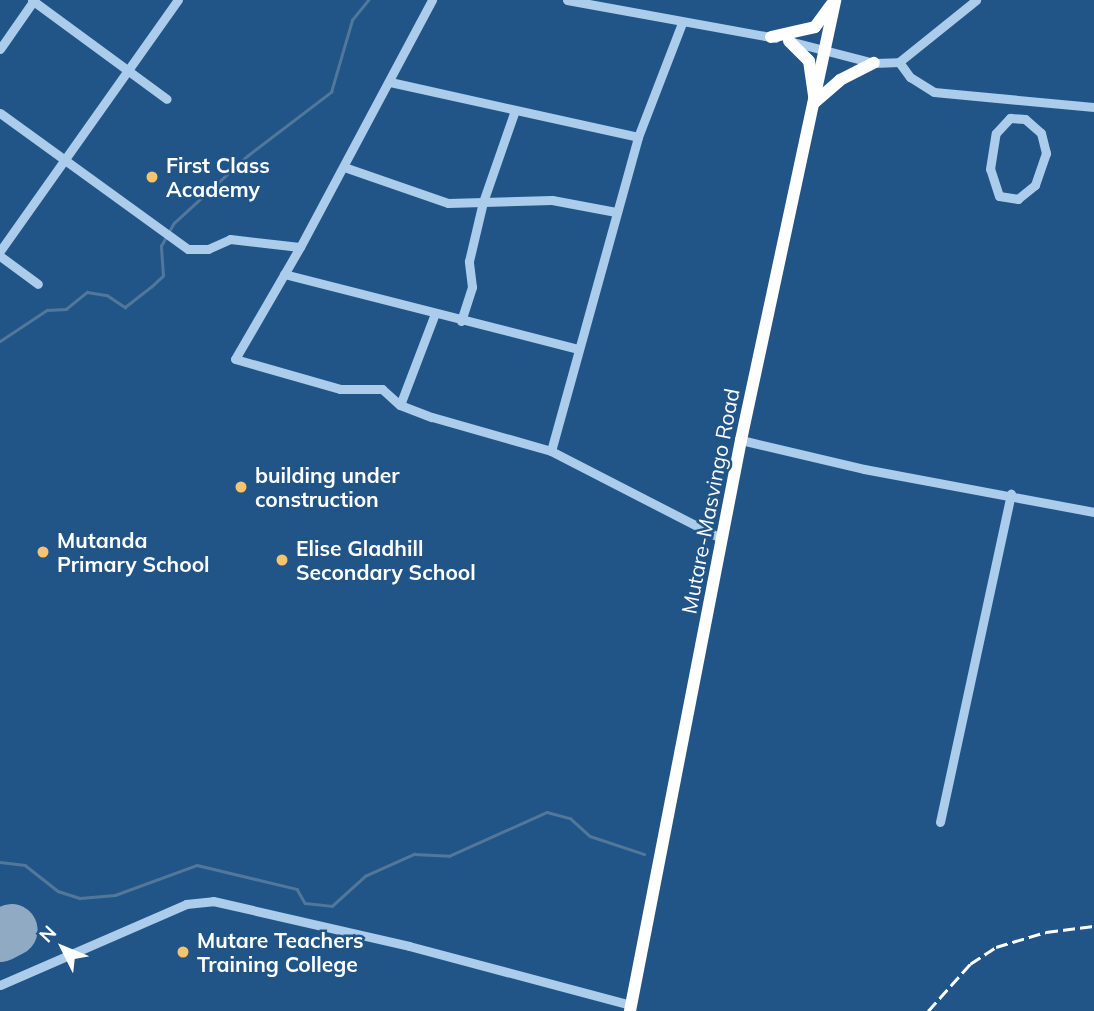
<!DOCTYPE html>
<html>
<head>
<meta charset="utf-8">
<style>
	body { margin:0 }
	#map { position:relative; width:1094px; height:1011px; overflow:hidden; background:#215587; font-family:Mulish,sans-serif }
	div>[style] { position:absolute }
	.stream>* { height:2.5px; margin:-1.25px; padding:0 1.25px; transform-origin:1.25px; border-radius:1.25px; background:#52779a }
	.runway>* { height:52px; margin:-26px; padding:0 26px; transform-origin:26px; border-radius:26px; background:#90aac3 }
	.minor>* { height:9px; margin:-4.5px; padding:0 4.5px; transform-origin:4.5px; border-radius:4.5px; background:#abccea }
	.highway>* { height:12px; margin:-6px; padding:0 6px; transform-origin:6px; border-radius:6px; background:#fff }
	.rail>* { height:2.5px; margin-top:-1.25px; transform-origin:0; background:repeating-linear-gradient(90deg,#fff 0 12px,transparent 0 17px) }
	.dots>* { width:19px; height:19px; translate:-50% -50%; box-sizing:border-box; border:4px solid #215587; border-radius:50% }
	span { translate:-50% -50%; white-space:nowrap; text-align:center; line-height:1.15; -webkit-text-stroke:5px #215587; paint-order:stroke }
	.poi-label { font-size:21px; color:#fff; font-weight:700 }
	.left { translate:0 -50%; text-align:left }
	.street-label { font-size:21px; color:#fff }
	.north { position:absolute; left:28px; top:913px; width:70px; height:70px; -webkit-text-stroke:5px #215587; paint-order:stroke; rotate:313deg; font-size:19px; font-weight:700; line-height:28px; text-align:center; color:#fff }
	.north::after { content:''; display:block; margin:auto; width:24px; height:32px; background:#fff; clip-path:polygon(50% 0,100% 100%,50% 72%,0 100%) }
</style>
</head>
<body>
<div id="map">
	<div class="stream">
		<i style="left:0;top:341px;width:56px;rotate:-33.4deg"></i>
		<i style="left:47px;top:310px;width:19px;rotate:-3deg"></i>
		<i style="left:66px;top:309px;width:27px;rotate:-39deg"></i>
		<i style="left:87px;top:292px;width:20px;rotate:9deg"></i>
		<i style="left:107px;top:295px;width:22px;rotate:34deg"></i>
		<i style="left:125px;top:307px;width:33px;rotate:-38deg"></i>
		<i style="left:151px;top:287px;width:16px;rotate:-43deg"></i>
		<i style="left:163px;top:276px;width:30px;rotate:-94deg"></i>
		<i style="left:161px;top:246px;width:26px;rotate:-61deg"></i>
		<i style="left:174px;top:223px;width:99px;rotate:-42.5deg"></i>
		<i style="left:247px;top:156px;width:106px;rotate:-37.3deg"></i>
		<i style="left:331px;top:92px;width:75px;rotate:-73.7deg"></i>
		<i style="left:352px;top:20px;width:26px;rotate:-51deg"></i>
		<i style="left:0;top:862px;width:25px;rotate:7deg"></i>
		<i style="left:25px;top:865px;width:42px;rotate:38.2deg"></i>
		<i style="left:58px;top:891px;width:23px;rotate:18deg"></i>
		<i style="left:80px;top:898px;width:35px;rotate:-5deg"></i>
		<i style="left:115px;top:895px;width:87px;rotate:-20.1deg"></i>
		<i style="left:197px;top:865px;width:103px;rotate:13.5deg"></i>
		<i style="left:297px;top:889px;width:16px;rotate:60deg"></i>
		<i style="left:305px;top:903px;width:27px;rotate:6deg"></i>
		<i style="left:332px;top:906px;width:45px;rotate:-42.3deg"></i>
		<i style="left:365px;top:876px;width:54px;rotate:-24.2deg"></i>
		<i style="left:414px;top:854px;width:35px;rotate:3deg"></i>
		<i style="left:449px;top:856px;width:107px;rotate:-24.2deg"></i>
		<i style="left:547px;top:812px;width:24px;rotate:15deg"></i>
		<i style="left:570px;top:818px;width:27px;rotate:42deg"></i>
		<i style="left:590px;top:836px;width:57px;rotate:18.4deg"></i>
	</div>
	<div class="runway">
		<i style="left:0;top:936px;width:13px;rotate:-27deg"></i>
	</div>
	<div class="minor">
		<i style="left:32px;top:0;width:167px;rotate:36.3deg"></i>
		<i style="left:432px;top:0;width:280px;rotate:118.1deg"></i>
		<i style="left:300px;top:247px;width:129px;rotate:120.1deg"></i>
		<i style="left:235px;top:359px;width:109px;rotate:15.9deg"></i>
		<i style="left:340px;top:389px;width:42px"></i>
		<i style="left:382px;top:389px;width:24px;rotate:42deg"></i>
		<i style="left:400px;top:405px;width:34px;rotate:21deg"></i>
		<i style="left:432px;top:417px;width:124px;rotate:15.9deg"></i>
		<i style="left:551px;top:451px;width:192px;rotate:27.2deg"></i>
		<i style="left:567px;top:0;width:212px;rotate:10.3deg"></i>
		<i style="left:789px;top:41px;width:88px;rotate:14.5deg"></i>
		<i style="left:874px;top:63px;width:25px;rotate:-2deg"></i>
		<i style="left:899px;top:62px;width:99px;rotate:-38.8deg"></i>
		<i style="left:0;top:49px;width:60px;rotate:-55.2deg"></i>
		<i style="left:899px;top:62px;width:19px;rotate:54deg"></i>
		<i style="left:910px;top:77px;width:28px;rotate:32deg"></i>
		<i style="left:934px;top:92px;width:161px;rotate:5.4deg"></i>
		<i style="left:390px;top:82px;width:254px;rotate:12.5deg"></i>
		<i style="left:0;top:113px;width:232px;rotate:35.9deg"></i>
		<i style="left:188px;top:249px;width:20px"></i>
		<i style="left:208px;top:249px;width:24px;rotate:-24deg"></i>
		<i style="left:230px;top:239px;width:70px;rotate:6.5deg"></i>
		<i style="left:1010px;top:118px;width:15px;rotate:4deg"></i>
		<i style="left:1025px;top:119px;width:21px;rotate:41deg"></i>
		<i style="left:1041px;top:133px;width:21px;rotate:76deg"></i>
		<i style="left:1046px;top:153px;width:34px;rotate:109deg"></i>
		<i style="left:1035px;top:185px;width:22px;rotate:141deg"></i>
		<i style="left:1018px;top:199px;width:19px;rotate:-171deg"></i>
		<i style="left:999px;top:196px;width:28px;rotate:-108deg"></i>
		<i style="left:990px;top:169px;width:36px;rotate:-81deg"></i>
		<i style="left:996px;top:133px;width:21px;rotate:-47deg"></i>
		<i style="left:344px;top:167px;width:110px;rotate:19.1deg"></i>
		<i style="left:448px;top:203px;width:104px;rotate:-1.7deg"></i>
		<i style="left:552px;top:200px;width:65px;rotate:10.6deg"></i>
		<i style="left:0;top:251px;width:308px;rotate:-54.7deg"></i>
		<i style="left:0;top:256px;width:47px;rotate:36.4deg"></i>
		<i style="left:284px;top:274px;width:303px;rotate:14.3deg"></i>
		<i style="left:461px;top:321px;width:36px;rotate:-72deg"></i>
		<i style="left:472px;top:287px;width:26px;rotate:-97deg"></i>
		<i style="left:469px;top:261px;width:61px;rotate:-76.7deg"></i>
		<i style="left:483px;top:202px;width:97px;rotate:-70.8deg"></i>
		<i style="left:400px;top:405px;width:95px;rotate:-69.1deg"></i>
		<i style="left:741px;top:440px;width:126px;rotate:13.3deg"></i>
		<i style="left:864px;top:469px;width:234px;rotate:10.6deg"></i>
		<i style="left:551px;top:451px;width:326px;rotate:-74.5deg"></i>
		<i style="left:638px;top:137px;width:122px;rotate:-68.9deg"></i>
		<i style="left:940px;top:822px;width:336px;rotate:-77.8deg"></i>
		<i style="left:0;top:985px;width:203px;rotate:-23.5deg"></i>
		<i style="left:186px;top:904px;width:27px;rotate:-6deg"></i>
		<i style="left:213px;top:901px;width:201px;rotate:12.9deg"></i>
		<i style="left:409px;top:946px;width:230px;rotate:14.9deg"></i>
	</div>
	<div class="highway">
		<i style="left:771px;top:37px;width:45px;rotate:-12.8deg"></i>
		<i style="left:815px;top:27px;width:27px;rotate:-54deg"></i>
		<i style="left:789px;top:41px;width:28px;rotate:45deg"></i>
		<i style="left:809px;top:61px;width:41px;rotate:81.7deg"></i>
		<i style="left:815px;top:102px;width:33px;rotate:-41deg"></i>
		<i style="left:840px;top:80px;width:38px;rotate:-27deg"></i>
		<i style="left:630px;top:1011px;width:582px;rotate:-79deg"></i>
		<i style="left:741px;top:440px;width:450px;rotate:-77.9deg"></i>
	</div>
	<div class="rail">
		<i style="left:928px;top:1011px;width:63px;rotate:-48.2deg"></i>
		<i style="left:970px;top:964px;width:31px;rotate:-33deg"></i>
		<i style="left:996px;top:947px;width:52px;rotate:-16.7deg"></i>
		<i style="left:1046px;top:932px;width:48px;rotate:-7.1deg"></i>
	</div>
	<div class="dots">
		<i style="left:152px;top:177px;background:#f7c46c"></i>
		<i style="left:241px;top:487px;background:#f7c46c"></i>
		<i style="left:43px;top:552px;background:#f7c46c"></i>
		<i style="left:282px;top:560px;background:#f7c46c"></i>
		<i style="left:183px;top:952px;background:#f7c46c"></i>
	</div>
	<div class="poi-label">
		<span class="left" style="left:166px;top:177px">First Class<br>Academy</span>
		<span class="left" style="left:255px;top:487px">building under<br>construction</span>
		<span class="left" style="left:57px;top:552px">Mutanda<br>Primary School</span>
		<span class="left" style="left:296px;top:560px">Elise Gladhill<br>Secondary School</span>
		<span class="left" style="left:197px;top:952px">Mutare Teachers<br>Training College</span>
	</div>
	<div class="street-label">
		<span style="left:710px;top:501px;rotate:-79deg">Mutare-Masvingo Road</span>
	</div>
	<div class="north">N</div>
</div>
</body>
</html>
